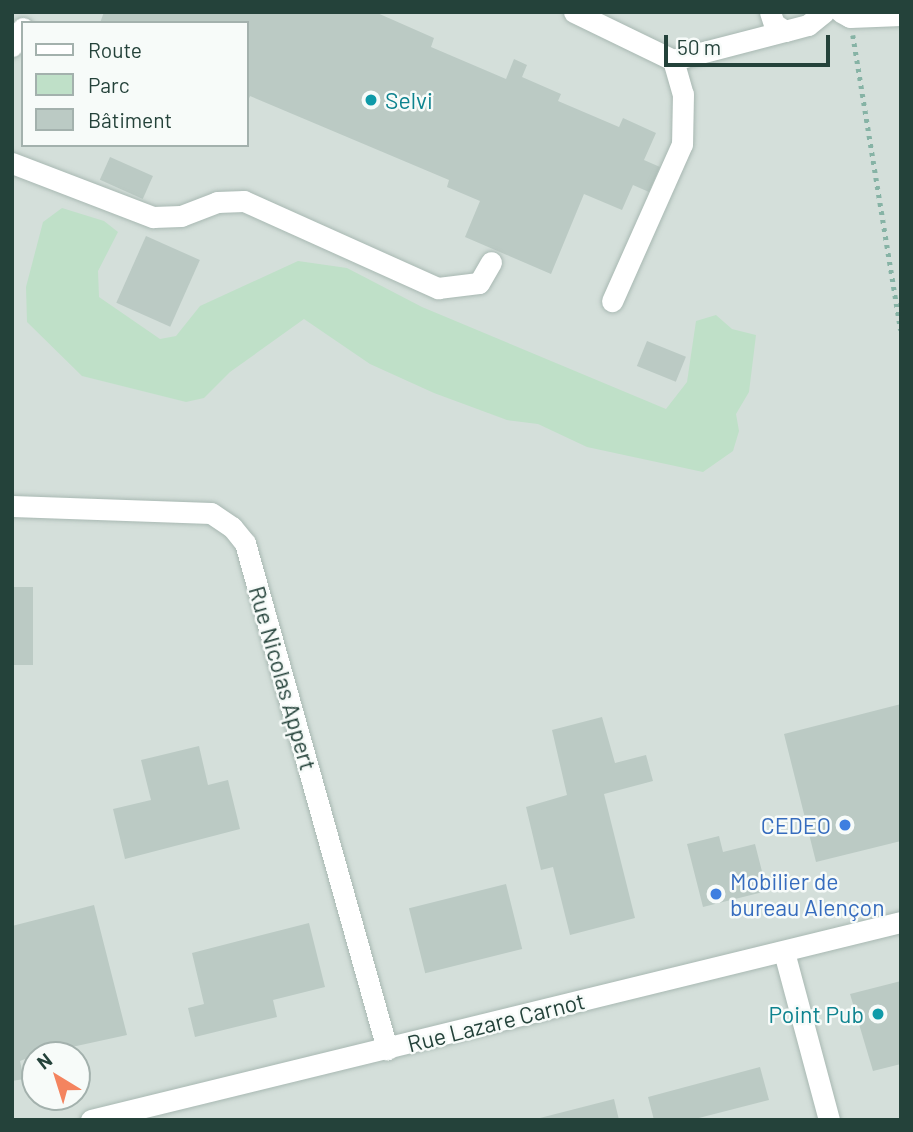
<!DOCTYPE html>
<html>
<head>
<meta charset="utf-8">
<style>
	body { margin:0 }
	#map { position:relative; width:913px; height:1132px; overflow:hidden; background:#e6efeb; font-family:Barlow,sans-serif }
	div>[style] { position:absolute }
	.built>* { inset:0; background:#d4dfda }
	.green>* { inset:0; background:#bfe0c8 }
	.building>* { inset:0; background:#bbcac4; transform-origin:0 0 }
	.path>* { height:4.5px; margin-top:-2.25px; transform-origin:0; background:repeating-linear-gradient(90deg,#86b3a5 0 3.5px,transparent 0 8.5px) }
	.roads { filter:drop-shadow(0 0 2px #a8b8b2) drop-shadow(0 0 2px #a8b8b2) }
	.minor>* { height:21px; margin:-10.5px; padding:0 10.5px; transform-origin:10.5px; border-radius:10.5px; background:#fff }
	.dots>* { width:19px; height:19px; translate:-50% -50%; box-sizing:border-box; border:4px solid #f7fbf9; border-radius:50% }
	span { translate:-50% -50%; white-space:nowrap; text-align:center; line-height:1.15; -webkit-text-stroke:5px #f7fbf9; paint-order:stroke }
	.culture-label { font-size:23px; color:#0d838f }
	.left { translate:0 -50%; text-align:left }
	.right { translate:-100% -50%; text-align:right }
	.street-label { font-size:23px; color:#24423a }
	.shop-label { font-size:23px; color:#366cbe }
	.frame { position:absolute; inset:0; border:14px solid #24423a; pointer-events:none }
	.legend { position:absolute; left:21px; top:21px; width:228px; height:126px; box-sizing:border-box; background:#f7fbf9; border:2px solid #a3b1ad; margin:0; padding:9px 12px; list-style:none; font-size:21px; color:#24423a }
	.legend li { display:flex; align-items:center; gap:14px; height:35px }
	.legend b { width:35px; border:2px solid #a3b1ad }
	.north { position:absolute; left:21px; top:1041px; width:70px; height:70px; box-sizing:border-box; background:#f7fbf9; border:2px solid #a3b1ad; border-radius:50%; rotate:322deg; font-size:19px; font-weight:700; line-height:28px; text-align:center; color:#24423a }
	.north::after { content:''; display:block; margin:auto; width:24px; height:32px; background:#f4845f; clip-path:polygon(50% 0,100% 100%,50% 72%,0 100%) }
	.scale { position:absolute; left:664px; top:35px; width:166px; height:32px; box-sizing:border-box; border:4px solid #24423a; border-top:0; padding-left:9px; font-size:21px; line-height:24px; white-space:nowrap; color:#24423a; -webkit-text-stroke:5px #f7fbf9; paint-order:stroke }
</style>
</head>
<body>
<div id="map">
	<div class="built">
		<i style="clip-path:polygon(evenodd,12px 12px,901px 12px,901px 1120px,12px 1120px,12px 12px,23px 23px,247px 23px,247px 145px,23px 145px,23px 23px,12px 12px,35px 1055px,77px 1055px,77px 1097px,35px 1097px,35px 1055px)"></i>
	</div>
	<div class="green">
		<i style="clip-path:polygon(62px 208px,104px 221px,118px 232px,98px 271px,99px 297px,160px 339px,176px 336px,200px 306px,298px 261px,347px 268px,422px 307px,666px 409px,687px 382px,696px 321px,716px 315px,732px 329px,756px 335px,749px 392px,736px 414px,739px 431px,733px 451px,703px 472px,587px 447px,538px 424px,507px 420px,434px 393px,370px 364px,304px 319px,230px 372px,204px 398px,186px 402px,82px 376px,27px 322px,26px 287px,43px 222px)"></i>
	</div>
	<div class="building">
		<i style="clip-path:polygon(104px 12px,375px 12px,434px 38px,431px 47px,506px 79px,514px 59px,527px 65px,522px 77px,561px 94px,558px 101px,619px 127px,623px 118px,656px 133px,644px 160px,660px 167px,649px 192px,633px 185px,622px 210px,584px 194px,551px 274px,465px 237px,480px 201px,447px 187px,449px 180px,250px 96px,247px 103px,247px 23px,100px 23px)"></i>
		<i style="left:110px;top:157px;width:47px;height:25px;rotate:24deg"></i>
		<i style="left:146px;top:236px;width:59px;height:73px;rotate:24deg"></i>
		<i style="left:647px;top:341px;width:42px;height:27px;rotate:22deg"></i>
		<i style="left:12px;top:587px;width:21px;height:78px"></i>
		<i style="clip-path:polygon(901px 704px,901px 841px,816px 862px,784px 734px)"></i>
		<i style="clip-path:polygon(602px 717px,615px 763px,646px 755px,653px 781px,604px 794px,635px 918px,570px 935px,553px 867px,541px 870px,526px 807px,567px 795px,552px 730px)"></i>
		<i style="clip-path:polygon(199px 746px,208px 785px,228px 780px,240px 829px,125px 859px,113px 809px,151px 800px,141px 760px)"></i>
		<i style="clip-path:polygon(719px 836px,723px 852px,755px 844px,767px 891px,703px 907px,687px 844px)"></i>
		<i style="left:506px;top:884px;width:67px;height:100px;rotate:76deg"></i>
		<i style="clip-path:polygon(94px 905px,127px 1035px,35px 1055px,20px 1061px,24px 1079px,12px 1081px,12px 926px)"></i>
		<i style="clip-path:polygon(309px 923px,325px 987px,273px 1000px,277px 1017px,195px 1037px,188px 1008px,204px 1004px,192px 953px)"></i>
		<i style="clip-path:polygon(901px 981px,901px 1064px,873px 1071px,850px 994px)"></i>
		<i style="clip-path:polygon(760px 1067px,769px 1100px,691px 1120px,654px 1120px,648px 1097px)"></i>
		<i style="clip-path:polygon(614px 1099px,619px 1120px,536px 1120px,536px 1119px)"></i>
	</div>
	<div class="path">
		<i style="left:853px;top:35px;width:299px;rotate:80.8deg"></i>
	</div>
	<div class="roads">
		<div class="minor">
			<i style="left:574px;top:12px;width:110px;rotate:25.9deg"></i>
			<i style="left:673px;top:60px;width:35px;rotate:74deg"></i>
			<i style="left:683px;top:94px;width:50px;rotate:91.1deg"></i>
			<i style="left:682px;top:144px;width:172px;rotate:114deg"></i>
			<i style="left:770px;top:12px;width:13px;rotate:72deg"></i>
			<i style="left:774px;top:24px;width:13px;rotate:32deg"></i>
			<i style="left:785px;top:31px;width:24px;rotate:-15deg"></i>
			<i style="left:808px;top:25px;width:21px;rotate:-39deg"></i>
			<i style="left:841px;top:12px;width:10px;rotate:29deg"></i>
			<i style="left:850px;top:17px;width:51px;rotate:-2.2deg"></i>
			<i style="left:12px;top:46px;width:21px;rotate:-59deg"></i>
			<i style="left:673px;top:60px;width:116px;rotate:-14.5deg"></i>
			<i style="left:12px;top:163px;width:151px;rotate:21deg"></i>
			<i style="left:153px;top:217px;width:28px;rotate:-2deg"></i>
			<i style="left:181px;top:216px;width:39px;rotate:-21deg"></i>
			<i style="left:217px;top:202px;width:27px;rotate:-2deg"></i>
			<i style="left:244px;top:201px;width:213px;rotate:24.2deg"></i>
			<i style="left:438px;top:288px;width:41px;rotate:-7deg"></i>
			<i style="left:479px;top:283px;width:24px;rotate:-60deg"></i>
			<i style="left:12px;top:506px;width:199px;rotate:2deg"></i>
			<i style="left:211px;top:513px;width:25px;rotate:34deg"></i>
			<i style="left:232px;top:527px;width:21px;rotate:51deg"></i>
			<i style="left:245px;top:543px;width:526px;rotate:74.32deg"></i>
			<i style="left:784px;top:952px;width:174px;rotate:75deg"></i>
			<i style="left:91px;top:1120px;width:834px;rotate:-13.74deg"></i>
		</div>
	</div>
	<div class="dots">
		<i style="left:371px;top:100px;background:#0f9aa8"></i>
		<i style="left:845px;top:825px;background:#3f7fe0"></i>
		<i style="left:716px;top:894px;background:#3f7fe0"></i>
		<i style="left:878px;top:1014px;background:#0f9aa8"></i>
	</div>
	<div class="culture-label">
		<span class="left" style="left:385px;top:100px">Selvi</span>
		<span class="right" style="left:864px;top:1014px">Point Pub</span>
	</div>
	<div class="street-label">
		<span style="left:283px;top:678px;rotate:74deg">Rue Nicolas Appert</span>
		<span style="left:496px;top:1022px;rotate:-14deg">Rue Lazare Carnot</span>
	</div>
	<div class="shop-label">
		<span class="right" style="left:831px;top:825px">CEDEO</span>
		<span class="left" style="left:730px;top:894px">Mobilier de<br>bureau Alençon</span>
	</div>
	<div class="frame"></div>
	<ul class="legend">
	<li><b style="height:9px;background:#fff"></b>Route</li>
	<li><b style="height:19px;background:#bfe0c8"></b>Parc</li>
	<li><b style="height:19px;background:#bbcac4"></b>Bâtiment</li>
	</ul>
	<div class="north">N</div>
	<div class="scale">50 m</div>
</div>
</body>
</html>
